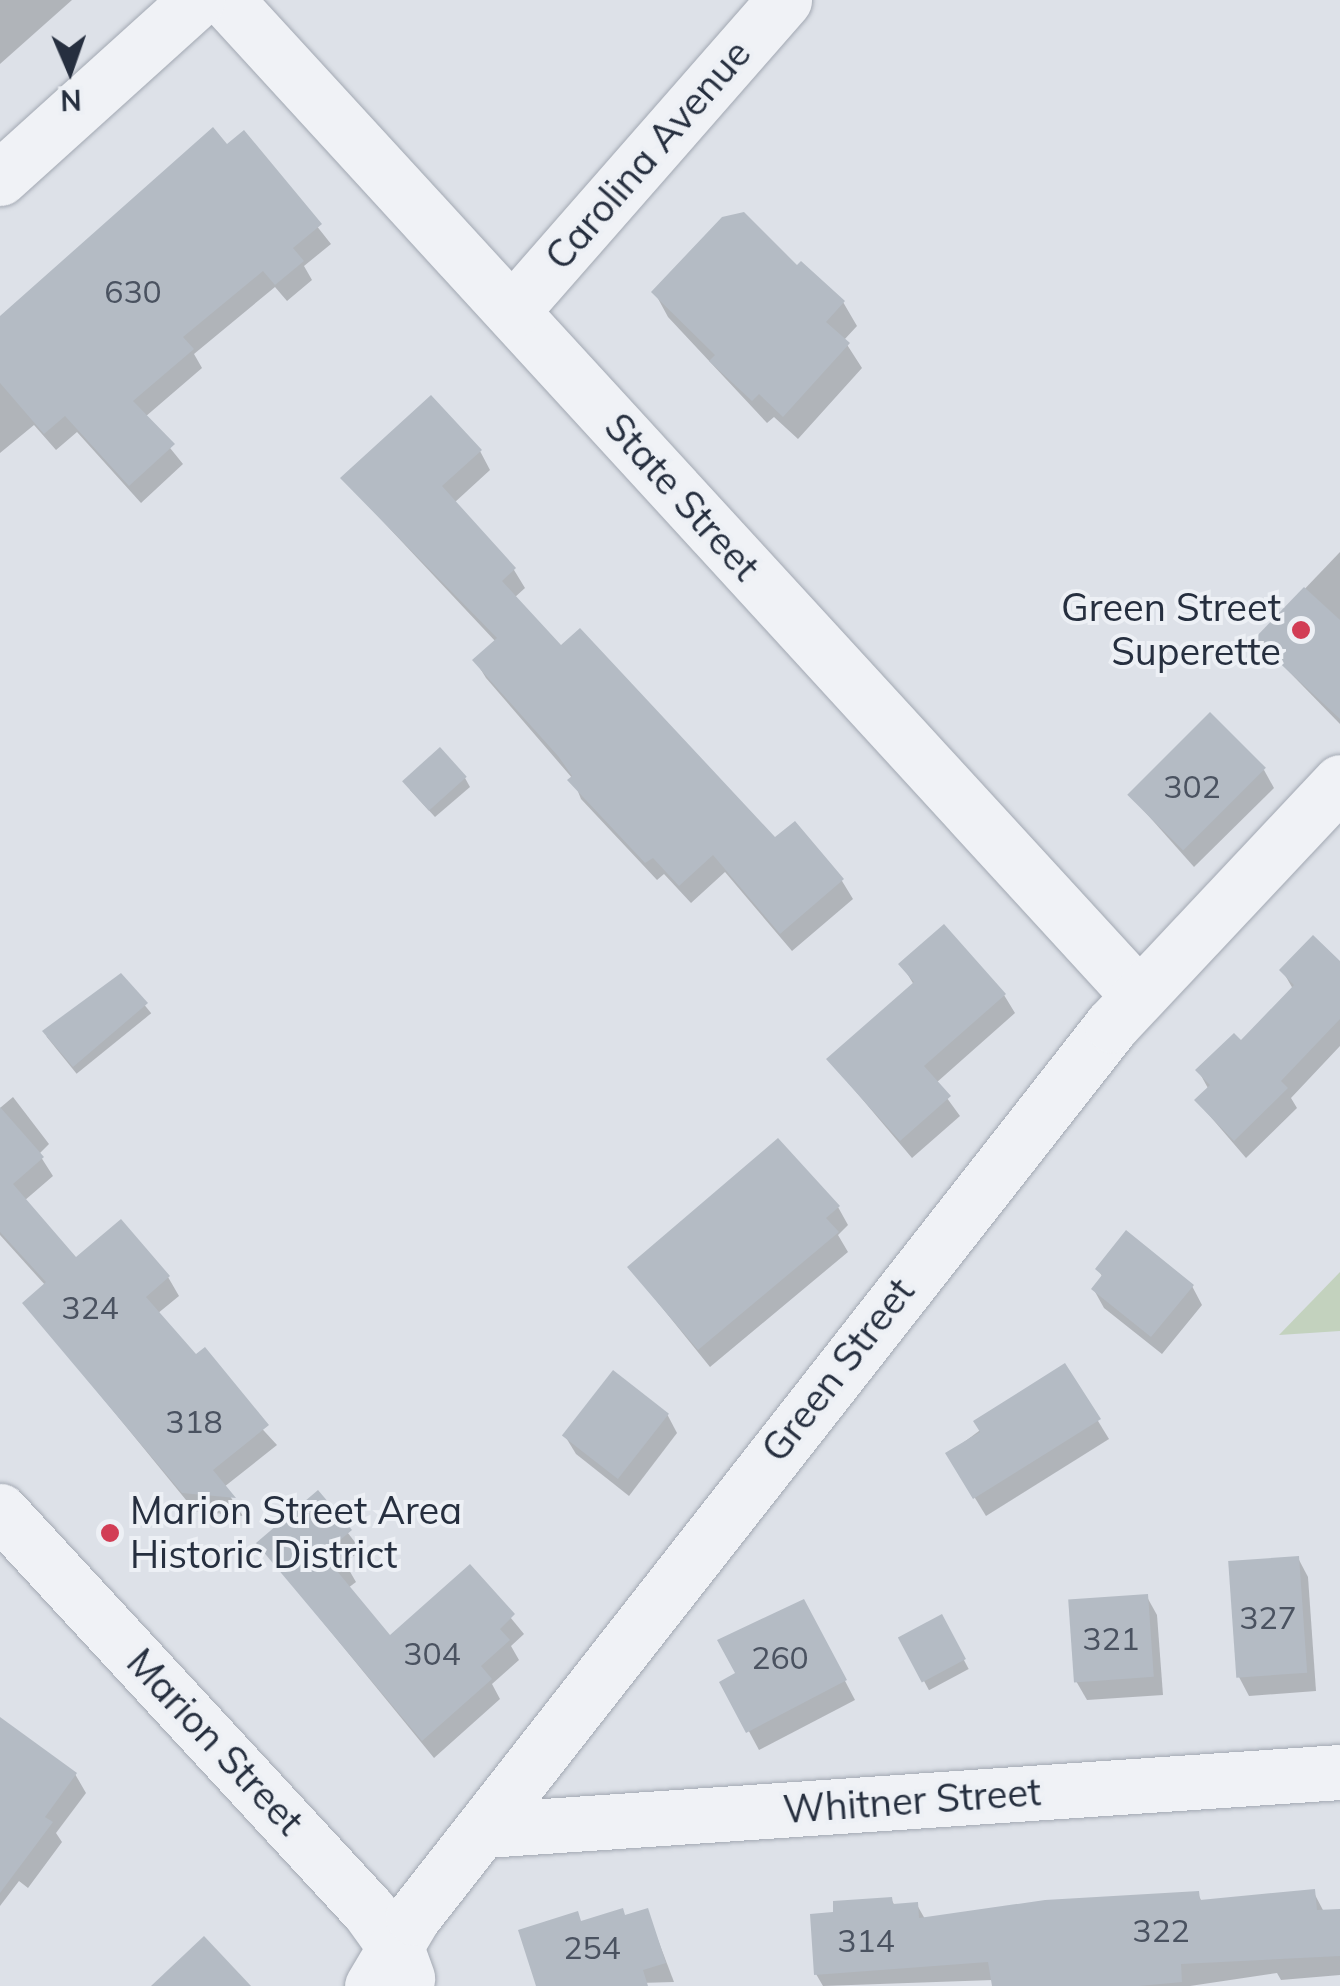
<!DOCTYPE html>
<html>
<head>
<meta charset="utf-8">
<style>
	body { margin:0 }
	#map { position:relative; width:1340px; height:1986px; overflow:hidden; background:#dde1e8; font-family:Mulish,sans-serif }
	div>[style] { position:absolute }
	.green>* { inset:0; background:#c3d2be }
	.shadow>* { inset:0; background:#0003; transform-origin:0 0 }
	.building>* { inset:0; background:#b4bbc4; transform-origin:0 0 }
	.roads { filter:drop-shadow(0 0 2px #a2a8b2) drop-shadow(0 0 2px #a2a8b2) }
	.minor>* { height:55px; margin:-27.5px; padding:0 27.5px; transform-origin:27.5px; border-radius:27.5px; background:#f0f2f6 }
	.dots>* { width:28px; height:28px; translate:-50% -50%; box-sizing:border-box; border:5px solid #edf0f5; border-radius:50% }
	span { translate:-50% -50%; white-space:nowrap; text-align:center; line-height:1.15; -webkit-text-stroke:8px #edf0f5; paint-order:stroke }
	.number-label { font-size:32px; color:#4a5260 }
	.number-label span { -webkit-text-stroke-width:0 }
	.street-label { font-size:38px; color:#262f3f }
	.poi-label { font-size:38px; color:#262f3f }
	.right { translate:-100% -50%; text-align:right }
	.left { translate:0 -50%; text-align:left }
	.north { position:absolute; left:20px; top:20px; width:100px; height:100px; -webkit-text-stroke:8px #edf0f5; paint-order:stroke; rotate:178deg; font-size:28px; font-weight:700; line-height:40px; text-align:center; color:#262f3f }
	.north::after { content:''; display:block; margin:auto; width:35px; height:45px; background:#262f3f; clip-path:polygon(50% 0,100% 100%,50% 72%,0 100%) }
</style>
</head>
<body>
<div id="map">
	<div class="green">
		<i style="clip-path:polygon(1340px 1272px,1340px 1331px,1279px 1335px)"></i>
	</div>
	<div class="shadow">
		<i style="clip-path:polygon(0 0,72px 0,0 64px)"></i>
		<i style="clip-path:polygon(244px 134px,331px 244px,304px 266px,312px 280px,287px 301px,275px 287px,194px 354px,202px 368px,145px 417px,183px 464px,141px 503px,77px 432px,56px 450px,34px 425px,0 453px,0 319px)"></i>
		<i style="clip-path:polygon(797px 269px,843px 302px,857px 326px,844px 340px,862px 368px,798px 439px,774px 417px,767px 423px,668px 317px,655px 293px)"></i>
		<i style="clip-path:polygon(480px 451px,490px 470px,454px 503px,514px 570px,525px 588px,514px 598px,560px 649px,775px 841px,795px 825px,842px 881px,853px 899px,792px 951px,725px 872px,691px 903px,664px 874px,657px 880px,581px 799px,573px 779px,486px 678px,475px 660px,496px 642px,343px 479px)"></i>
		<i style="clip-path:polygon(1340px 552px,1340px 724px,1257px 639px)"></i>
		<i style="clip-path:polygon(1264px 770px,1274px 788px,1194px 867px,1130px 795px)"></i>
		<i style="clip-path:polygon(465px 778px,470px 787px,435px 817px,410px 790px)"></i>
		<i style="clip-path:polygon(1340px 964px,1340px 1046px,1291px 1098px,1297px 1108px,1246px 1158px,1197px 1101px,1209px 1090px,1198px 1070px,1241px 1043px,1293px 989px,1282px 970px)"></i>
		<i style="clip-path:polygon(902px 965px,1004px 995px,1015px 1013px,936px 1083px,960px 1116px,912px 1158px,829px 1060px,914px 985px)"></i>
		<i style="left:121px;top:976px;width:48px;height:96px;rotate:51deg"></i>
		<i style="clip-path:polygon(13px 1097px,49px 1144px,39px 1154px,53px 1176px,24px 1201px,76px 1260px,168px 1277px,179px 1296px,157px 1314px,277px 1445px,224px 1487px,243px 1516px,195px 1511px,25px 1303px,46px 1286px,0 1235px,0 1108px)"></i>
		<i style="clip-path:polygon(838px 1207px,848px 1225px,838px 1235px,848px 1252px,710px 1367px,630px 1268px)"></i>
		<i style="clip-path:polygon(1098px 1269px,1192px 1286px,1202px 1305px,1162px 1354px,1104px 1308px,1094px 1290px,1103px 1278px)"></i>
		<i style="clip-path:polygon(1065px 1367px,1109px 1439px,986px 1516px,948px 1454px)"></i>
		<i style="clip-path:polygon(667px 1414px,677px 1433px,629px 1496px,576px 1454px,565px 1436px)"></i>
		<i style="clip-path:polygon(318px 1494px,361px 1550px,345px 1563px,356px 1582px,348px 1588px,389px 1638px,469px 1567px,524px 1634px,511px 1646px,519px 1660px,492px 1684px,500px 1699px,434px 1758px,259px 1544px)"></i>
		<i style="clip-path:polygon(1298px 1558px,1308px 1577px,1316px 1691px,1249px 1696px,1239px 1677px)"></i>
		<i style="clip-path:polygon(1147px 1597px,1157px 1615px,1163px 1695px,1087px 1700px,1076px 1681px)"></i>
		<i style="left:941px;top:1617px;width:59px;height:45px;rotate:62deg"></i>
		<i style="clip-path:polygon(813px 1620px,855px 1700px,759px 1750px,723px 1683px)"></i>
		<i style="clip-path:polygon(0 1734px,75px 1774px,86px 1793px,56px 1833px,62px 1842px,28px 1888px,19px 1881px,0 1906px)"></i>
		<i style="clip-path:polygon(1313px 1891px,1324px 1912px,1340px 1911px,1340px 1975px,1281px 1980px,1277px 1973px,1190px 1986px,994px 1986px,993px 1980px,823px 1986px,816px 1974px,836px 1914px,891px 1899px,895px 1906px,917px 1905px,925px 1919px,1198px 1894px,1202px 1902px)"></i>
		<i style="clip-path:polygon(647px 1911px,674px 1982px,539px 1986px,582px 1924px)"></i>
	</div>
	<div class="building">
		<i style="clip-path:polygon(213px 127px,227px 144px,244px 130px,322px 224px,293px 248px,304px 261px,275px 285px,263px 271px,183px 337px,194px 349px,133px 401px,175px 444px,129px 486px,65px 416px,44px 434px,0 383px,0 316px)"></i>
		<i style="clip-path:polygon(744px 212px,797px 265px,801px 261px,845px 301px,826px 322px,850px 343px,783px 417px,759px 394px,752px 401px,709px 361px,715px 355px,651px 292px,722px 217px)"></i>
		<i style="clip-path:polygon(431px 395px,482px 450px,442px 486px,516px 568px,502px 581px,561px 645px,580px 628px,775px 837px,795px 821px,844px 879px,780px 934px,713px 855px,679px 886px,653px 858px,645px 863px,567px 780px,572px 776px,558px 756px,472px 660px,497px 638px,340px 478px)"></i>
		<i style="clip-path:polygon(1304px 587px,1340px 620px,1340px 719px,1254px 639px)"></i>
		<i style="left:1210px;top:712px;width:79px;height:117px;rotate:45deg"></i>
		<i style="left:440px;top:747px;width:40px;height:51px;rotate:48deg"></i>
		<i style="clip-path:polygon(944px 924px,1006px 994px,924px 1066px,951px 1096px,900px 1141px,826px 1059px,914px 982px,898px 964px)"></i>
		<i style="clip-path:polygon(1313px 935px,1340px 961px,1340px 1019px,1281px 1081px,1288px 1088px,1234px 1141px,1194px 1100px,1210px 1085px,1195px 1070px,1234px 1033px,1241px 1040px,1294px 985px,1279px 970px)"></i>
		<i style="clip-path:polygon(121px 973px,148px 1003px,73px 1067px,42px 1031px)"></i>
		<i style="clip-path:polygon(0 1107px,44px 1157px,13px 1184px,76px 1257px,121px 1219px,170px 1276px,146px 1297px,196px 1354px,205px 1347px,269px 1425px,213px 1470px,236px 1498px,182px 1493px,22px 1303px,46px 1282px,0 1232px)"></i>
		<i style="clip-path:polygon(778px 1138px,840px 1206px,826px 1218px,839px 1232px,698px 1350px,627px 1267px)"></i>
		<i style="clip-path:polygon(1126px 1230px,1194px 1285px,1151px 1337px,1091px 1289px,1102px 1275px,1095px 1269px)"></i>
		<i style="clip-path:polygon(1065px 1363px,1101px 1419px,973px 1499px,945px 1453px,980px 1432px,973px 1421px)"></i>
		<i style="left:613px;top:1370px;width:71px;height:83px;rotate:38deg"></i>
		<i style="clip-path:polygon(318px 1490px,352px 1530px,333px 1546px,347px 1562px,337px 1571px,390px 1635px,470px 1564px,515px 1614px,500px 1629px,510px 1640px,481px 1666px,492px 1679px,422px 1741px,256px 1543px)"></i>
		<i style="left:1299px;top:1556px;width:117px;height:71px;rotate:86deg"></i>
		<i style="left:1148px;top:1594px;width:83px;height:80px;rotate:86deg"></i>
		<i style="clip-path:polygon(804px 1599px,847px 1680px,746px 1733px,719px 1682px,735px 1673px,717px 1640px)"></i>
		<i style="left:942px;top:1614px;width:51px;height:50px;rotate:62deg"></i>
		<i style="clip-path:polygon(0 1717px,77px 1773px,45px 1817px,53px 1822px,0 1893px)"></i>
		<i style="clip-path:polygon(1315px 1889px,1317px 1910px,1340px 1909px,1340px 1956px,1181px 1964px,1182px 1982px,1139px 1986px,992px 1986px,988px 1962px,814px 1975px,810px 1914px,833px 1912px,833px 1901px,892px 1897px,893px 1904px,918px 1902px,919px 1918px,1045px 1900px,1199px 1891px,1200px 1900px)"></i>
		<i style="clip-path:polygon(623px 1908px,625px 1915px,648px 1908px,666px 1963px,643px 1970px,648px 1986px,536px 1986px,518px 1930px,578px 1911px,581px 1921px)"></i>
		<i style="clip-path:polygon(204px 1936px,251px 1986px,151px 1986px)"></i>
	</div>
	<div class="roads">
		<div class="minor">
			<i style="left:226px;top:0;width:1348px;rotate:47.49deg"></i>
			<i style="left:0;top:178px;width:266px;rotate:-42.1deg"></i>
			<i style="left:512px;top:311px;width:413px;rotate:-48.8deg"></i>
			<i style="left:0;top:1511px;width:544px;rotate:47.31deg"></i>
			<i style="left:369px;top:1911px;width:48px;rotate:54.3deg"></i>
			<i style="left:397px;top:1950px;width:30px;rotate:70deg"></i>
			<i style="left:485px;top:1830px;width:857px;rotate:-3.88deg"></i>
			<i style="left:372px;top:1986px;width:80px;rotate:-59.3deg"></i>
			<i style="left:413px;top:1917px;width:1133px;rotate:-51.92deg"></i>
			<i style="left:1112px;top:1025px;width:333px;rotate:-46.8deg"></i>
		</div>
	</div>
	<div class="dots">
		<i style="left:1301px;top:630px;background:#d23d55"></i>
		<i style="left:110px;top:1533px;background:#d23d55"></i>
	</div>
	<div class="number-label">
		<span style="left:133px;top:291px">630</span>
		<span style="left:1192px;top:786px">302</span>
		<span style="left:90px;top:1307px">324</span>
		<span style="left:194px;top:1421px">318</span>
		<span style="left:1268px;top:1617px">327</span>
		<span style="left:1111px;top:1638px">321</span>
		<span style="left:432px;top:1653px">304</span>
		<span style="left:780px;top:1657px">260</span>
		<span style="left:1161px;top:1930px">322</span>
		<span style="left:866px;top:1940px">314</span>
		<span style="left:592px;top:1947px">254</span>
	</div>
	<div class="street-label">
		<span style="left:648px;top:155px;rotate:-49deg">Carolina Avenue</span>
		<span style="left:682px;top:497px;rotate:48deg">State Street</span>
		<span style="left:838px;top:1370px;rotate:-52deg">Green Street</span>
		<span style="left:215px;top:1742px;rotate:47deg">Marion Street</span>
		<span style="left:912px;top:1801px;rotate:-4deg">Whitner Street</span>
	</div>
	<div class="poi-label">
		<span class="right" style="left:1281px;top:630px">Green Street<br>Superette</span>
		<span class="left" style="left:130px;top:1533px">Marion Street Area<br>Historic District</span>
	</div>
	<div class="north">N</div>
</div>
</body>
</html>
